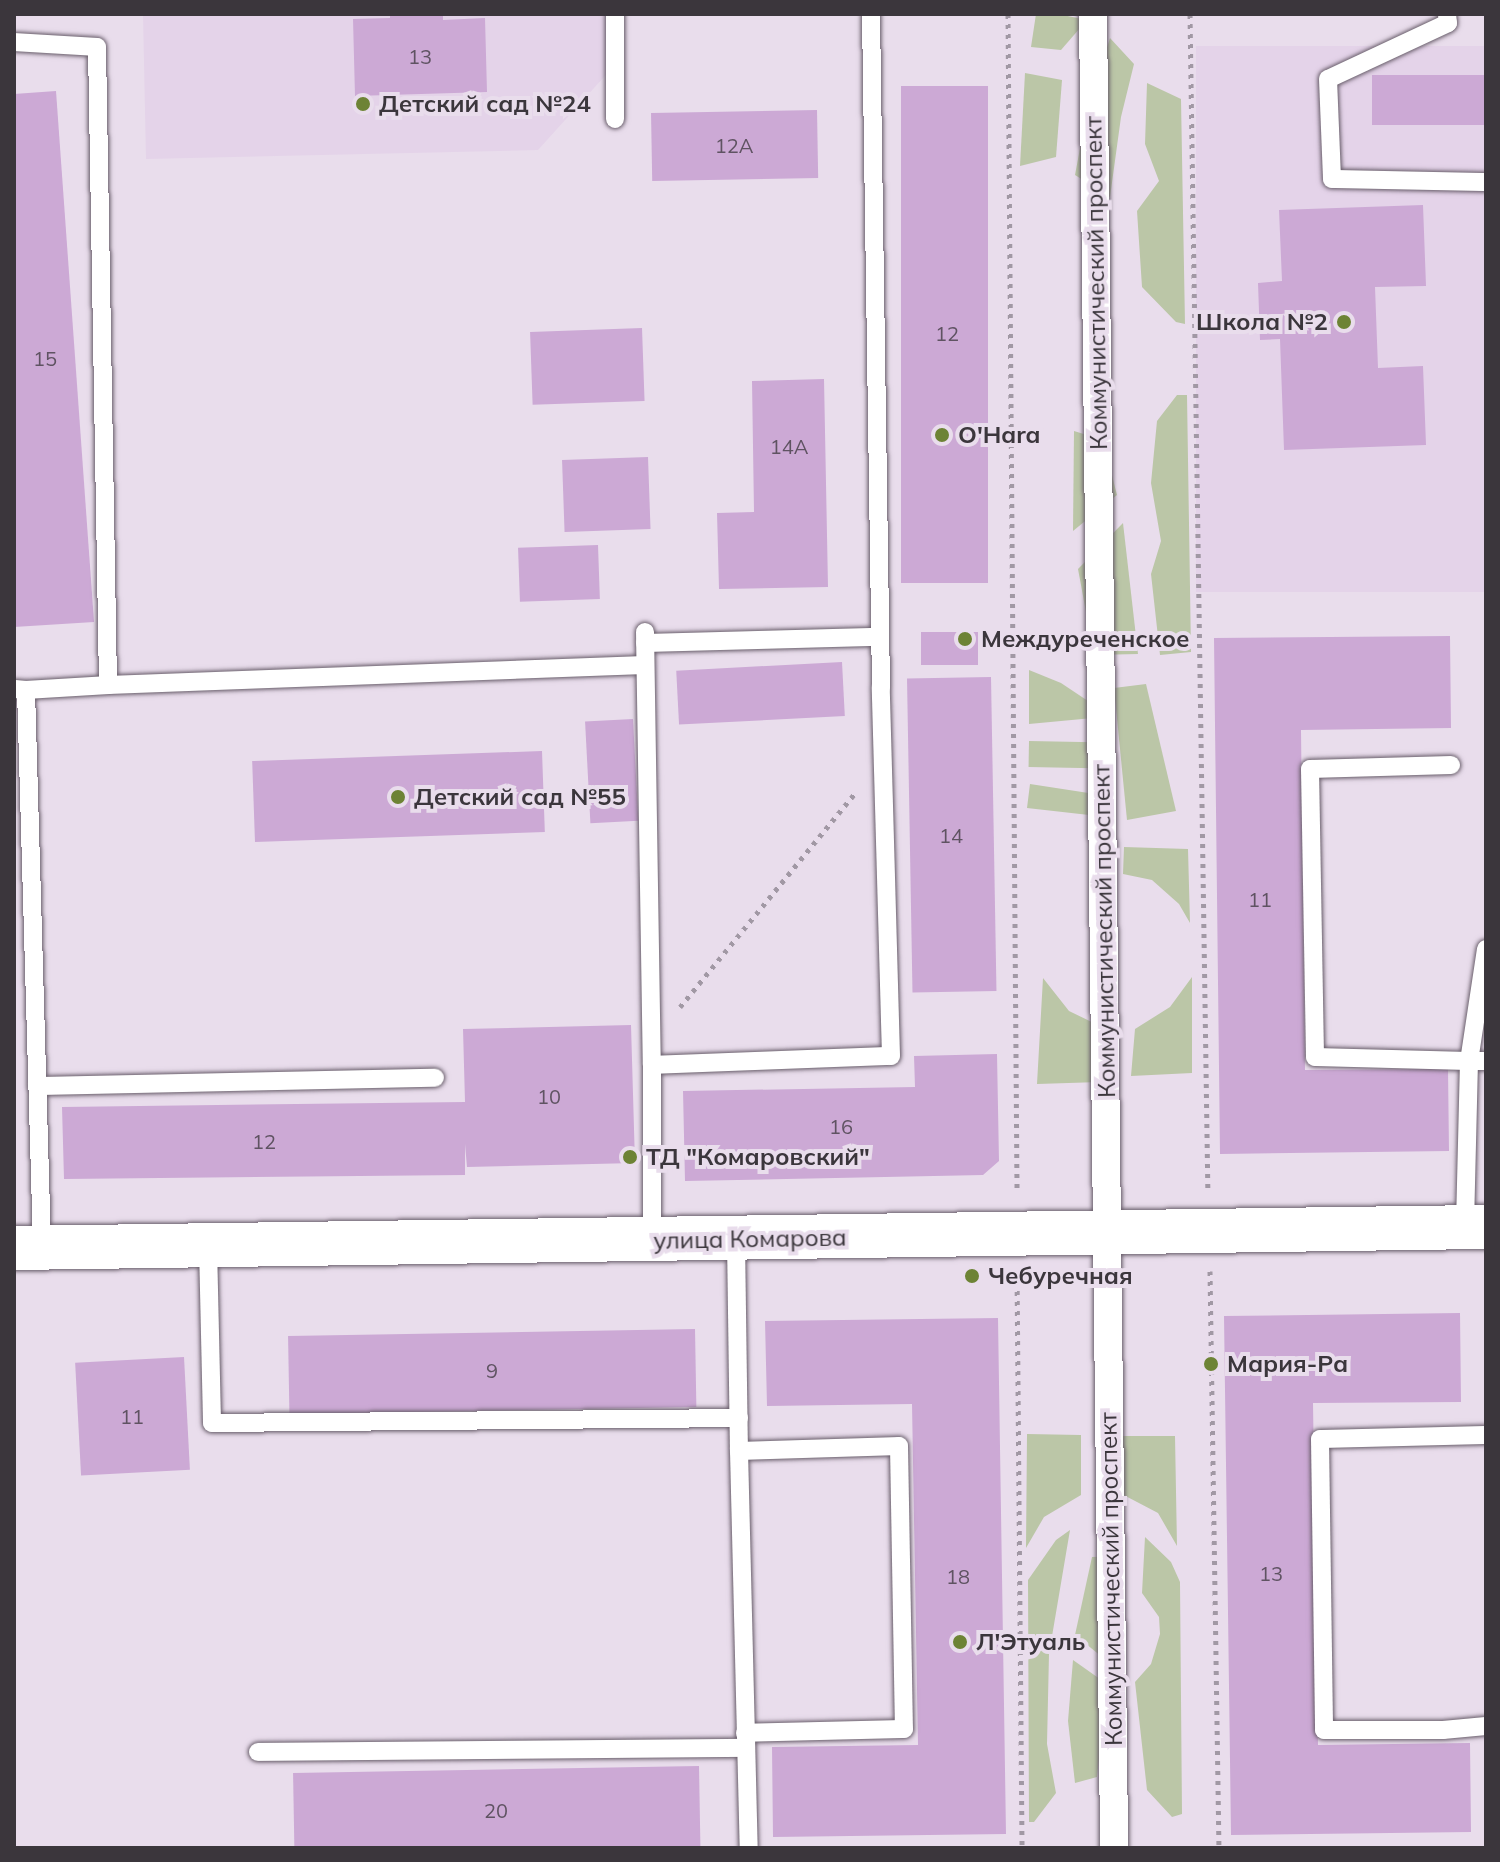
<!DOCTYPE html>
<html>
<head>
<meta charset="utf-8">
<style>
	body { margin:0 }
	#map { position:relative; width:1500px; height:1862px; overflow:hidden; background:#e9ddec; font-family:Mulish,sans-serif }
	div>[style] { position:absolute }
	.built>* { inset:0; background:#e4d3e9; transform-origin:0 0 }
	.green>* { inset:0; background:#bbc6a7; transform-origin:0 0 }
	.building>* { inset:0; background:#cca9d5; transform-origin:0 0 }
	.path>* { height:5px; margin-top:-2.5px; transform-origin:0; background:repeating-linear-gradient(90deg,#a198a4 0 4px,transparent 0 10px) }
	.roads { filter:drop-shadow(0 0 2px #695e6b) drop-shadow(0 0 2px #695e6b) }
	.service>* { height:18px; margin:-9px; padding:0 9px; transform-origin:9px; border-radius:9px; background:#fff }
	.pedestrian>* { height:28px; margin:-14px; padding:0 14px; transform-origin:14px; border-radius:14px; background:#fff }
	.tertiary>* { height:44px; margin:-22px; padding:0 22px; transform-origin:22px; border-radius:22px; background:#fff }
	.dots>* { width:22px; height:22px; translate:-50% -50%; box-sizing:border-box; border:4px solid #e9ddec; border-radius:50% }
	span { translate:-50% -50%; white-space:nowrap; text-align:center; line-height:1.15; -webkit-text-stroke:8px #e9ddec; paint-order:stroke }
	.number-label { font-size:20px; color:#5f5362 }
	.number-label span { -webkit-text-stroke-width:0 }
	.poi-label { font-size:24px; color:#3b363c; font-weight:700 }
	.left { translate:0 -50%; text-align:left }
	.right { translate:-100% -50%; text-align:right }
	.street-label { font-size:24px; color:#3b363c }
	.frame { position:absolute; inset:0; border:16px solid #3b363c; pointer-events:none }
</style>
</head>
<body>
<div id="map">
	<div class="built">
		<i style="clip-path:polygon(143px 14px,621px 14px,622px 57px,538px 150px,146px 159px)"></i>
		<i style="left:1486px;top:46px;width:546px;height:290px;rotate:90deg"></i>
	</div>
	<div class="green">
		<i style="clip-path:polygon(1036px 14px,1058px 14px,1087px 20px,1061px 50px,1031px 47px)"></i>
		<i style="clip-path:polygon(1110px 38px,1134px 64px,1121px 117px,1110px 197px,1075px 175px,1088px 106px)"></i>
		<i style="clip-path:polygon(1025px 73px,1062px 80px,1056px 157px,1020px 166px)"></i>
		<i style="clip-path:polygon(1147px 83px,1181px 99px,1185px 324px,1176px 322px,1142px 287px,1137px 211px,1159px 181px,1145px 144px)"></i>
		<i style="clip-path:polygon(1177px 395px,1187px 395px,1191px 652px,1160px 655px,1151px 574px,1161px 541px,1151px 483px,1157px 421px)"></i>
		<i style="clip-path:polygon(1074px 431px,1103px 440px,1117px 495px,1073px 531px)"></i>
		<i style="clip-path:polygon(1123px 523px,1138px 654px,1094px 655px,1078px 569px)"></i>
		<i style="clip-path:polygon(1029px 670px,1061px 683px,1094px 705px,1093px 718px,1029px 724px)"></i>
		<i style="clip-path:polygon(1146px 684px,1176px 811px,1127px 820px,1114px 688px)"></i>
		<i style="left:1029px;top:741px;width:65px;height:26px;rotate:1deg"></i>
		<i style="clip-path:polygon(1030px 784px,1095px 794px,1089px 815px,1027px 808px)"></i>
		<i style="clip-path:polygon(1124px 847px,1188px 849px,1190px 923px,1179px 904px,1152px 880px,1123px 874px)"></i>
		<i style="clip-path:polygon(1192px 977px,1192px 1073px,1131px 1076px,1135px 1029px,1170px 1007px)"></i>
		<i style="clip-path:polygon(1043px 978px,1069px 1011px,1100px 1026px,1100px 1082px,1037px 1084px)"></i>
		<i style="clip-path:polygon(1027px 1434px,1081px 1435px,1081px 1495px,1044px 1517px,1026px 1548px)"></i>
		<i style="clip-path:polygon(1115px 1436px,1175px 1436px,1177px 1546px,1158px 1513px,1116px 1491px)"></i>
		<i style="clip-path:polygon(1070px 1530px,1049px 1654px,1047px 1744px,1056px 1793px,1034px 1822px,1029px 1822px,1028px 1580px,1056px 1540px)"></i>
		<i style="clip-path:polygon(1145px 1537px,1171px 1562px,1180px 1582px,1182px 1814px,1172px 1817px,1147px 1790px,1135px 1682px,1151px 1664px,1160px 1634px,1159px 1617px,1142px 1593px)"></i>
		<i style="clip-path:polygon(1119px 1556px,1107px 1661px,1075px 1635px,1092px 1557px)"></i>
		<i style="clip-path:polygon(1073px 1660px,1107px 1684px,1097px 1777px,1075px 1783px,1068px 1721px)"></i>
	</div>
	<div class="building">
		<i style="clip-path:polygon(390px 14px,443px 14px,443px 20px,485px 18px,487px 92px,355px 96px,353px 19px,390px 18px)"></i>
		<i style="left:1486px;top:75px;width:50px;height:114px;rotate:90deg"></i>
		<i style="left:901px;top:86px;width:87px;height:497px"></i>
		<i style="clip-path:polygon(56px 91px,94px 622px,14px 627px,14px 94px)"></i>
		<i style="left:817px;top:110px;width:68px;height:166px;rotate:89deg"></i>
		<i style="clip-path:polygon(1423px 205px,1426px 286px,1375px 287px,1378px 368px,1423px 366px,1426px 445px,1284px 450px,1280px 339px,1260px 340px,1258px 283px,1282px 281px,1279px 210px)"></i>
		<i style="left:642px;top:328px;width:73px;height:112px;rotate:88deg"></i>
		<i style="clip-path:polygon(824px 379px,828px 587px,719px 589px,717px 513px,754px 512px,752px 381px)"></i>
		<i style="left:648px;top:457px;width:72px;height:86px;rotate:88deg"></i>
		<i style="left:598px;top:545px;width:54px;height:80px;rotate:88deg"></i>
		<i style="left:921px;top:632px;width:57px;height:33px"></i>
		<i style="clip-path:polygon(1450px 636px,1451px 728px,1301px 730px,1305px 1070px,1448px 1069px,1449px 1151px,1220px 1154px,1214px 638px)"></i>
		<i style="left:842px;top:662px;width:54px;height:166px;rotate:87deg"></i>
		<i style="left:991px;top:677px;width:314px;height:84px;rotate:89deg"></i>
		<i style="left:633px;top:719px;width:102px;height:48px;rotate:87deg"></i>
		<i style="left:542px;top:751px;width:81px;height:290px;rotate:88deg"></i>
		<i style="clip-path:polygon(631px 1025px,635px 1163px,467px 1167px,465px 1144px,465px 1175px,64px 1179px,62px 1107px,465px 1102px,463px 1029px)"></i>
		<i style="clip-path:polygon(997px 1054px,999px 1161px,983px 1175px,685px 1181px,683px 1091px,915px 1087px,914px 1056px)"></i>
		<i style="clip-path:polygon(1460px 1313px,1461px 1402px,1313px 1403px,1318px 1745px,1470px 1743px,1471px 1832px,1231px 1835px,1224px 1316px)"></i>
		<i style="clip-path:polygon(998px 1318px,1006px 1834px,773px 1837px,772px 1747px,918px 1745px,912px 1404px,767px 1406px,765px 1321px)"></i>
		<i style="left:695px;top:1329px;width:78px;height:407px;rotate:89deg"></i>
		<i style="left:184px;top:1357px;width:113px;height:109px;rotate:87deg"></i>
		<i style="left:699px;top:1766px;width:82px;height:406px;rotate:89deg"></i>
	</div>
	<div class="path">
		<i style="left:1008px;top:14px;width:1179px;rotate:89.56deg"></i>
		<i style="left:1190px;top:14px;width:1179px;rotate:89.13deg"></i>
		<i style="left:680px;top:1007px;width:278px;rotate:-50.7deg"></i>
		<i style="left:1017px;top:1271px;width:577px;rotate:89.5deg"></i>
		<i style="left:1210px;top:1271px;width:577px;rotate:89.11deg"></i>
	</div>
	<div class="roads">
		<div class="service">
			<i style="left:615px;top:14px;width:105px;rotate:90deg"></i>
			<i style="left:1447px;top:14px;width:9px;rotate:84deg"></i>
			<i style="left:1448px;top:23px;width:132px;rotate:155deg"></i>
			<i style="left:1328px;top:79px;width:100px;rotate:87.7deg"></i>
			<i style="left:1332px;top:179px;width:154px;rotate:1.1deg"></i>
			<i style="left:14px;top:42px;width:83px;rotate:3.4deg"></i>
			<i style="left:97px;top:47px;width:638px;rotate:89.01deg"></i>
			<i style="left:108px;top:685px;width:82px;rotate:176.5deg"></i>
			<i style="left:645px;top:632px;width:433px;rotate:89.1deg"></i>
			<i style="left:645px;top:643px;width:235px;rotate:-1.5deg"></i>
			<i style="left:108px;top:685px;width:537px;rotate:-2.13deg"></i>
			<i style="left:15px;top:689px;width:11px;rotate:5deg"></i>
			<i style="left:26px;top:690px;width:557px;rotate:88.35deg"></i>
			<i style="left:1451px;top:765px;width:141px;rotate:178.4deg"></i>
			<i style="left:1310px;top:769px;width:288px;rotate:89deg"></i>
			<i style="left:1315px;top:1057px;width:154px;rotate:1.5deg"></i>
			<i style="left:1469px;top:1061px;width:166px;rotate:91.4deg"></i>
			<i style="left:1486px;top:949px;width:113px;rotate:98.6deg"></i>
			<i style="left:1469px;top:1061px;width:17px"></i>
			<i style="left:37px;top:1086px;width:398px;rotate:-1.2deg"></i>
			<i style="left:652px;top:1240px;width:175px;rotate:-90deg"></i>
			<i style="left:652px;top:1065px;width:239px;rotate:-2.2deg"></i>
			<i style="left:891px;top:1056px;width:368px;rotate:-91.6deg"></i>
			<i style="left:881px;top:688px;width:674px;rotate:-90.85deg"></i>
			<i style="left:736px;top:1240px;width:211px;rotate:89.2deg"></i>
			<i style="left:739px;top:1451px;width:160px;rotate:-1.8deg"></i>
			<i style="left:899px;top:1446px;width:283px;rotate:89deg"></i>
			<i style="left:904px;top:1729px;width:159px;rotate:178.6deg"></i>
			<i style="left:208px;top:1246px;width:177px;rotate:88.7deg"></i>
			<i style="left:212px;top:1423px;width:527px;rotate:-0.54deg"></i>
			<i style="left:1486px;top:1435px;width:166px;rotate:178.6deg"></i>
			<i style="left:1320px;top:1439px;width:291px;rotate:89.2deg"></i>
			<i style="left:1324px;top:1730px;width:119px"></i>
			<i style="left:1443px;top:1730px;width:43px;rotate:-5.3deg"></i>
			<i style="left:739px;top:1451px;width:397px;rotate:88.6deg"></i>
			<i style="left:258px;top:1752px;width:488px;rotate:-0.5deg"></i>
		</div>
		<div class="pedestrian">
			<i style="left:1093px;top:14px;width:1834px;rotate:89.34deg"></i>
		</div>
		<div class="tertiary">
			<i style="left:14px;top:1248px;width:1472px;rotate:-0.82deg"></i>
		</div>
	</div>
	<div class="dots">
		<i style="left:363px;top:104px;background:#6d8335"></i>
		<i style="left:1344px;top:322px;background:#6d8335"></i>
		<i style="left:942px;top:435px;background:#6d8335"></i>
		<i style="left:965px;top:639px;background:#6d8335"></i>
		<i style="left:398px;top:797px;background:#6d8335"></i>
		<i style="left:630px;top:1157px;background:#6d8335"></i>
		<i style="left:972px;top:1276px;background:#6d8335"></i>
		<i style="left:1211px;top:1364px;background:#6d8335"></i>
		<i style="left:960px;top:1642px;background:#6d8335"></i>
	</div>
	<div class="number-label">
		<span style="left:420px;top:56px">13</span>
		<span style="left:734px;top:145px">12А</span>
		<span style="left:947px;top:333px">12</span>
		<span style="left:45px;top:358px">15</span>
		<span style="left:789px;top:446px">14А</span>
		<span style="left:951px;top:835px">14</span>
		<span style="left:1260px;top:899px">11</span>
		<span style="left:549px;top:1096px">10</span>
		<span style="left:841px;top:1126px">16</span>
		<span style="left:264px;top:1141px">12</span>
		<span style="left:492px;top:1370px">9</span>
		<span style="left:132px;top:1416px">11</span>
		<span style="left:1271px;top:1573px">13</span>
		<span style="left:958px;top:1576px">18</span>
		<span style="left:496px;top:1810px">20</span>
	</div>
	<div class="poi-label">
		<span class="left" style="left:379px;top:104px">Детский сад №24</span>
		<span class="right" style="left:1328px;top:322px">Школа №2</span>
		<span class="left" style="left:958px;top:435px">O'Hara</span>
		<span class="left" style="left:981px;top:639px">Междуреченское</span>
		<span class="left" style="left:414px;top:797px">Детский сад №55</span>
		<span class="left" style="left:646px;top:1157px">ТД "Комаровский"</span>
		<span class="left" style="left:988px;top:1276px">Чебуречная</span>
		<span class="left" style="left:1227px;top:1364px">Мария-Ра</span>
		<span class="left" style="left:976px;top:1642px">Л'Этуаль</span>
	</div>
	<div class="street-label">
		<span style="left:1096px;top:283px;rotate:-91deg">Коммунистический проспект</span>
		<span style="left:1104px;top:931px;rotate:-91deg">Коммунистический проспект</span>
		<span style="left:750px;top:1239px;rotate:-1deg">улица Комарова</span>
		<span style="left:1111px;top:1579px;rotate:-91deg">Коммунистический проспект</span>
	</div>
	<div class="frame"></div>
</div>
</body>
</html>
